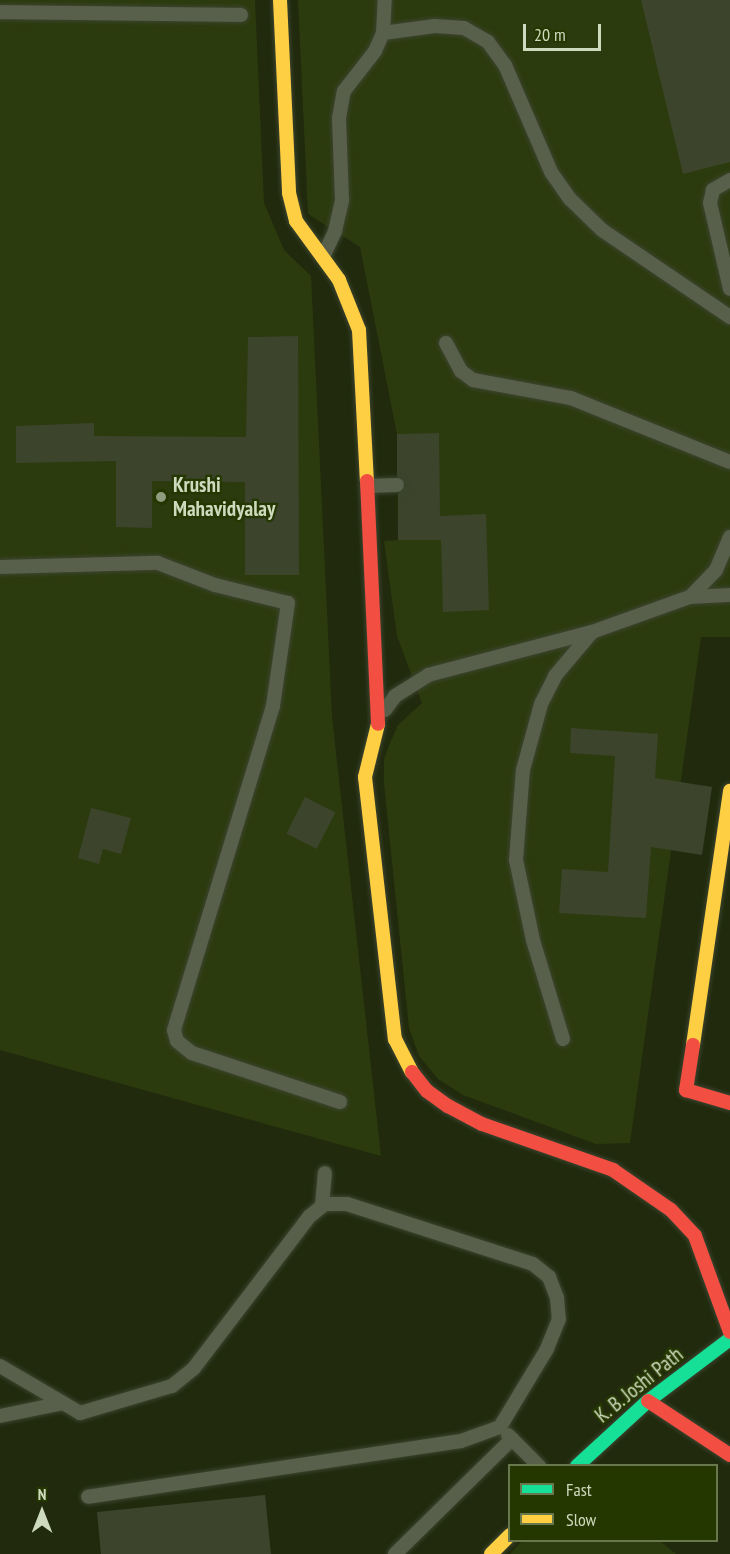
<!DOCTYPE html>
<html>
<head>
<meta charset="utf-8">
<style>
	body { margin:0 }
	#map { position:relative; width:730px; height:1554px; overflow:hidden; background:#212a0d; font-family:"PT Sans Narrow",sans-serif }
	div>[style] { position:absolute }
	.built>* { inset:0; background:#2c3b0e }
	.building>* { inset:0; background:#3c442c; transform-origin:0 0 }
	.roads { filter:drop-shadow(0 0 2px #3c442f) drop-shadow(0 0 2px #3c442f) }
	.lane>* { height:14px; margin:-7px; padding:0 7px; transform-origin:7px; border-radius:7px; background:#58604c }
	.fast>* { height:14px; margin:-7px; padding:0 7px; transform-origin:7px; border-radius:7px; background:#16e098 }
	.slow>* { height:14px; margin:-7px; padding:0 7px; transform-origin:7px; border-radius:7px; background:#ffcf43 }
	.jam>* { height:14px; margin:-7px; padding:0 7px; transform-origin:7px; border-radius:7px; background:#f24e42 }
	.dots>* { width:16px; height:16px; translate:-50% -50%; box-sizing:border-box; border:3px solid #253700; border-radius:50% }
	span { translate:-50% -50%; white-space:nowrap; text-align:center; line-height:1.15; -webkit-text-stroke:4.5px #253700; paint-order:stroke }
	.poi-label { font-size:21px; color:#cddabd; font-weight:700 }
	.left { translate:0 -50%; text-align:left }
	.street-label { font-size:21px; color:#cddabd }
	.legend { position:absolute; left:508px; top:1464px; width:210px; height:78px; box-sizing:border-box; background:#253700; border:2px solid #68784c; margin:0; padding:8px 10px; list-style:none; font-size:18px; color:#cddabd }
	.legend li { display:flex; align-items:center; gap:12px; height:30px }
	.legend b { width:30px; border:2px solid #68784c }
	.north { position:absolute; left:12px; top:1482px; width:60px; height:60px; -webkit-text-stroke:4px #253700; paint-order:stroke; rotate:0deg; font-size:16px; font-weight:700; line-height:24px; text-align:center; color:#cddabd }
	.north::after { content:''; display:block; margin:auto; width:21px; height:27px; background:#cddabd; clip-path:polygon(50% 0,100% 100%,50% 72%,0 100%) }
	.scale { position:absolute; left:523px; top:24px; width:78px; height:27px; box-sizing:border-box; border:3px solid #cddabd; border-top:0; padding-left:8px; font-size:18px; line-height:21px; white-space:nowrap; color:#cddabd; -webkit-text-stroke:4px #253700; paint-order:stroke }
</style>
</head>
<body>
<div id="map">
	<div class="built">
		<i style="clip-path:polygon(0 0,255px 0,264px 203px,284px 250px,311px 276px,332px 717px,381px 1156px,0 1050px)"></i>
		<i style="clip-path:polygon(298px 0,730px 0,730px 637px,701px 637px,630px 1143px,596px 1144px,463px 1095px,438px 1079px,419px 1056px,409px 1028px,384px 783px,384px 759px,390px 743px,398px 725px,422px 703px,397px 636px,384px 541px,398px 540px,397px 434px,360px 247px,308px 214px)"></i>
		<i style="clip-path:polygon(523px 1540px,660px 1541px,676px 1554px,510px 1554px)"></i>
	</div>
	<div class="building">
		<i style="clip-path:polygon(641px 0,730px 0,730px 162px,683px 174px)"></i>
		<i style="clip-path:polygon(298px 336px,299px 575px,245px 575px,245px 482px,152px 481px,152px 528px,116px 527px,116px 461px,16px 463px,16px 426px,94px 423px,94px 436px,246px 437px,248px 337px)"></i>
		<i style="clip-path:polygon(439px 433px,440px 516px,486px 514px,489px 610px,443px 612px,441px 540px,398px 540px,398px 494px,406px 485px,397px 476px,397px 434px)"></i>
		<i style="clip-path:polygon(571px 728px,658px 734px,655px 778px,712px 787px,702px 855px,651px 847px,646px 918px,559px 913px,562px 869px,608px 872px,615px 756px,570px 753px)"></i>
		<i style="left:305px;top:797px;width:34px;height:41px;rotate:27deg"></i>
		<i style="clip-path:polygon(91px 808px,131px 818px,121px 854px,103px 849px,99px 864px,78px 858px)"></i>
		<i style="clip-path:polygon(265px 1495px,271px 1554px,101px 1554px,97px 1512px)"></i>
	</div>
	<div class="roads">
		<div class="lane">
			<i style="left:0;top:12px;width:241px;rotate:0.7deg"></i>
			<i style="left:383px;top:33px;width:52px;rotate:-7.7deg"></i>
			<i style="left:435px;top:26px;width:29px;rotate:4deg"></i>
			<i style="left:464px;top:28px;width:28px;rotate:30deg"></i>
			<i style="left:488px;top:42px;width:29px;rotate:54deg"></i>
			<i style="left:505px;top:65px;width:116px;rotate:66.7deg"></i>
			<i style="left:551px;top:172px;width:33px;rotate:55deg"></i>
			<i style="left:570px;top:199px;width:45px;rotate:44.1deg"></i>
			<i style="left:602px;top:230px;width:155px;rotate:34.2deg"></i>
			<i style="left:730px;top:180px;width:20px;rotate:150deg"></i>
			<i style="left:713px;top:190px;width:13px;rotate:103deg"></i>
			<i style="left:710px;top:203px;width:88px;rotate:76.9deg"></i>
			<i style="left:323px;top:257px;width:29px;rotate:-65deg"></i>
			<i style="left:335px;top:231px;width:32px;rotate:-77deg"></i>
			<i style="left:342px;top:200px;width:82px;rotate:-92.1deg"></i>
			<i style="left:339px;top:118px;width:27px;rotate:-80deg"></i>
			<i style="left:344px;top:91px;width:51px;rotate:-52.2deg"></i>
			<i style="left:375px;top:51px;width:20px;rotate:-66deg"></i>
			<i style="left:383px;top:33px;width:33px;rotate:-87deg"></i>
			<i style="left:446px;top:343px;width:32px;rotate:62deg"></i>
			<i style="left:461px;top:371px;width:15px;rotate:37deg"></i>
			<i style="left:473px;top:380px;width:100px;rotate:10.4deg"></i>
			<i style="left:571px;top:398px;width:171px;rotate:21.9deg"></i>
			<i style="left:367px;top:486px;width:30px;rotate:-2deg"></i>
			<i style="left:0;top:567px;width:158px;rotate:-1.5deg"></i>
			<i style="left:158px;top:563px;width:61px;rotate:21.1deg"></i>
			<i style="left:215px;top:585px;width:75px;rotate:13.9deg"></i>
			<i style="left:288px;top:603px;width:104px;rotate:98.3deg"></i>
			<i style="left:273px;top:706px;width:339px;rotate:107deg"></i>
			<i style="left:174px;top:1030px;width:11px;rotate:75deg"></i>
			<i style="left:177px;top:1041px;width:19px;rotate:39deg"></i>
			<i style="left:192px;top:1053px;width:156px;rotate:18.3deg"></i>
			<i style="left:690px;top:597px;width:40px;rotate:-2.9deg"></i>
			<i style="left:385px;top:710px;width:17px;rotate:-54deg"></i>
			<i style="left:395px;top:696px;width:39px;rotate:-32deg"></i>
			<i style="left:428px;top:675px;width:170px;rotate:-14.7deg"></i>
			<i style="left:592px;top:632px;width:104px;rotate:-19.7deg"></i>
			<i style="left:690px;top:597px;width:37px;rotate:-46deg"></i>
			<i style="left:716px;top:570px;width:36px;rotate:-67deg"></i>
			<i style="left:563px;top:1039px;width:103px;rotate:-106.9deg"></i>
			<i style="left:533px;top:940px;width:82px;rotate:-102deg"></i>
			<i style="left:516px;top:860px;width:90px;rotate:-85.6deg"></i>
			<i style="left:523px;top:770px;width:68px;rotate:-74.7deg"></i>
			<i style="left:541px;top:704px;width:31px;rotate:-63deg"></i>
			<i style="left:555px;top:676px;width:57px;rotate:-49.9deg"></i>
			<i style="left:322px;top:1206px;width:33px;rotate:-85deg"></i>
			<i style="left:0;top:1366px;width:93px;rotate:30.4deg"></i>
			<i style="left:80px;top:1413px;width:96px;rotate:-16.4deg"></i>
			<i style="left:172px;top:1386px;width:28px;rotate:-39deg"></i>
			<i style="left:194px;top:1368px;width:191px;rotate:-52.7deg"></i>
			<i style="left:310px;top:1216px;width:19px;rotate:-39deg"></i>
			<i style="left:325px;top:1204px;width:22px"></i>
			<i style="left:347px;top:1204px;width:195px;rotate:17.9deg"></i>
			<i style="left:533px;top:1264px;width:21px;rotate:39deg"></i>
			<i style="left:549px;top:1277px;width:22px;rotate:69deg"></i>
			<i style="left:557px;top:1298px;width:21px;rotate:85deg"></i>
			<i style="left:559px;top:1319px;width:32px;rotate:112deg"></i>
			<i style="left:547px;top:1349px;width:91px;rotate:121.1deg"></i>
			<i style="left:500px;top:1427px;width:41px;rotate:160.3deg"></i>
			<i style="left:461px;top:1441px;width:377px;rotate:171.5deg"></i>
			<i style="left:0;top:1416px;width:64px;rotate:-11.7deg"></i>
			<i style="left:508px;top:1435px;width:44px;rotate:45deg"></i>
			<i style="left:395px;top:1554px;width:164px;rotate:-44.5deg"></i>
		</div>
		<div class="fast">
			<i style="left:577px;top:1466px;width:96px;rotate:-42.5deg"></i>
			<i style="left:648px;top:1401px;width:103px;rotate:-37.1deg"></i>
		</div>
		<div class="slow">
			<i style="left:280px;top:0;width:193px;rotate:87.3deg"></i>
			<i style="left:289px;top:193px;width:29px;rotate:76deg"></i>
			<i style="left:296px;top:221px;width:73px;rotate:53.9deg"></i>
			<i style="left:339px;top:280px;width:54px;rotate:68.2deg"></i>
			<i style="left:359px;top:330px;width:151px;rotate:87deg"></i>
			<i style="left:378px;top:724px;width:55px;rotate:103.8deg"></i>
			<i style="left:365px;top:777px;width:264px;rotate:83.5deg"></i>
			<i style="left:395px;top:1039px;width:37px;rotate:63deg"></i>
			<i style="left:693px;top:1045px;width:257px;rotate:-81.7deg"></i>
			<i style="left:491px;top:1554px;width:27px;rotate:-45deg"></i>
		</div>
		<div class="jam">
			<i style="left:367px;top:481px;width:243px;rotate:87.4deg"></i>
			<i style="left:693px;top:1045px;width:46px;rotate:98.8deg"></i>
			<i style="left:686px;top:1090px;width:46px;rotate:16.5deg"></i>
			<i style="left:412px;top:1072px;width:24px;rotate:52deg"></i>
			<i style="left:427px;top:1091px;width:26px;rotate:36deg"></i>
			<i style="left:448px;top:1106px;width:38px;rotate:28deg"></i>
			<i style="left:482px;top:1124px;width:139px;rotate:19.3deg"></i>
			<i style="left:613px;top:1170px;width:70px;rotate:34.6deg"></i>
			<i style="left:671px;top:1210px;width:35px;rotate:47deg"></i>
			<i style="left:695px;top:1236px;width:102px;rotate:70deg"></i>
			<i style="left:648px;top:1401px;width:98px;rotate:33.4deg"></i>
		</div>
	</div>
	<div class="dots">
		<i style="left:161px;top:497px;background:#919c7f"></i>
	</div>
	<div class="poi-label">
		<span class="left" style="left:173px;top:497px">Krushi<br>Mahavidyalay</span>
	</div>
	<div class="street-label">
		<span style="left:639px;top:1385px;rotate:-39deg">K. B. Joshi Path</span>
	</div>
	<ul class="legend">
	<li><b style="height:8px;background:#16e098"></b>Fast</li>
	<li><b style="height:8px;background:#ffcf43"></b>Slow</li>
	</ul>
	<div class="north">N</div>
	<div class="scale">20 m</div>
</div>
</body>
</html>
